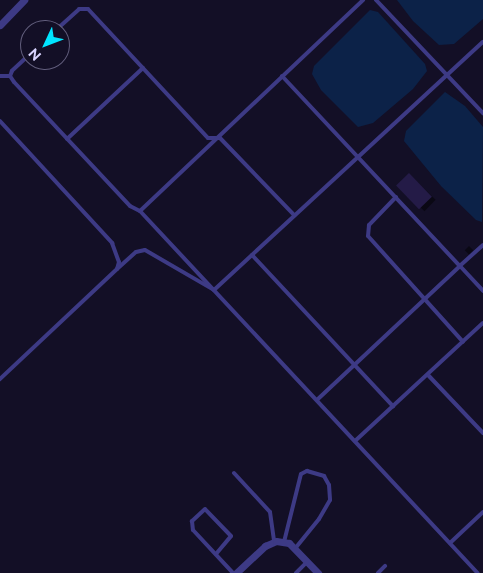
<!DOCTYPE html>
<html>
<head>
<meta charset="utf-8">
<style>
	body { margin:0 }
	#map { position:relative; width:483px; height:573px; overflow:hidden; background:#130f26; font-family:Raleway,sans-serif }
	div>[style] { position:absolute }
	.water>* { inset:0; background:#0c2248 }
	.shadow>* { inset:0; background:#0007; transform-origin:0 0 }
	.building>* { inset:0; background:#241b47; transform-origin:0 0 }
	.service>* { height:4px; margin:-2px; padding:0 2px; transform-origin:2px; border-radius:2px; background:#3d3a85 }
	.minor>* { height:7px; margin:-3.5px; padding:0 3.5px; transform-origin:3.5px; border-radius:3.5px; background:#3d3a85 }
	span { translate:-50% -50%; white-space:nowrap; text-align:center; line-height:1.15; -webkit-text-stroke:4.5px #130f26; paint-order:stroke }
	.north { position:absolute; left:20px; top:20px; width:50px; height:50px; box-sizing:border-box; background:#130f26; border:1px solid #625e7d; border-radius:50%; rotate:227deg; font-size:14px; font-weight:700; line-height:20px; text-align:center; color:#d9d4ff }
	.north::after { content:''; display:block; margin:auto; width:18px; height:22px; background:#00e5ff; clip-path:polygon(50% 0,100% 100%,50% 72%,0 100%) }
</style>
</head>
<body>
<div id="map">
	<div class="water">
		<i style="clip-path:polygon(397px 0,483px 0,483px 19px,454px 44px,439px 45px,413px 21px)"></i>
		<i style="clip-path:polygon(370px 10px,378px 12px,425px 64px,427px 71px,413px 89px,373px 123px,358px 127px,321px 90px,312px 74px,314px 66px)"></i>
		<i style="clip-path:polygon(445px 92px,465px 106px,483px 127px,482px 222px,476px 220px,441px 186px,404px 141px,406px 131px)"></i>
	</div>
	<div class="shadow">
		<i style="left:409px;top:174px;width:37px;height:16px;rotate:44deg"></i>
		<i style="left:469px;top:246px;width:6px;height:6px;rotate:45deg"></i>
	</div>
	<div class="building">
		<i style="left:409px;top:173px;width:33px;height:18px;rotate:46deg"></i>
	</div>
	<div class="service">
		<i style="left:376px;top:0;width:156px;rotate:46.6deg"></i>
		<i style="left:56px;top:30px;width:31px;rotate:-42deg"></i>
		<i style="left:79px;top:9px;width:9px"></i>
		<i style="left:88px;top:9px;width:176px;rotate:47.1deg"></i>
		<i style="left:208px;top:138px;width:12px"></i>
		<i style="left:220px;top:138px;width:107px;rotate:46.1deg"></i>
		<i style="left:30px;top:54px;width:25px;rotate:137deg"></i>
		<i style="left:12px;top:71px;width:5px;rotate:112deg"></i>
		<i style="left:10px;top:76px;width:7px;rotate:56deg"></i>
		<i style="left:14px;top:82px;width:170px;rotate:46.9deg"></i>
		<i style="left:130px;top:206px;width:11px;rotate:27deg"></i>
		<i style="left:140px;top:211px;width:495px;rotate:47deg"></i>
		<i style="left:0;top:76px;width:10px"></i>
		<i style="left:282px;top:76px;width:260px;rotate:46.9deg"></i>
		<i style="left:460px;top:266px;width:196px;rotate:136.9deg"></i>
		<i style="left:0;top:121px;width:166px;rotate:47.4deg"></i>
		<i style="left:112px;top:243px;width:20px;rotate:70deg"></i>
		<i style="left:119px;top:262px;width:7px;rotate:106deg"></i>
		<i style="left:117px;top:269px;width:161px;rotate:136.8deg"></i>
		<i style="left:67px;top:139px;width:104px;rotate:-43.1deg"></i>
		<i style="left:396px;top:197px;width:39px;rotate:134deg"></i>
		<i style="left:369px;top:225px;width:11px;rotate:95deg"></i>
		<i style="left:368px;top:236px;width:142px;rotate:48.1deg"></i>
		<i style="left:140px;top:211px;width:307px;rotate:-43.4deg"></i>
		<i style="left:483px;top:245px;width:31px;rotate:138deg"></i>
		<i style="left:460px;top:266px;width:34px;rotate:47deg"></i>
		<i style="left:252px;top:255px;width:207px;rotate:47deg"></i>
		<i style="left:117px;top:269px;width:25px;rotate:-42deg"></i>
		<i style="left:136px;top:252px;width:9px;rotate:-13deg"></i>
		<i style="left:145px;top:250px;width:80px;rotate:30.1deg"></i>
		<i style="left:214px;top:290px;width:366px;rotate:-42.7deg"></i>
		<i style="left:428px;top:375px;width:80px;rotate:46.5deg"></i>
		<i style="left:355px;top:441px;width:174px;rotate:-42.7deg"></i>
		<i style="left:234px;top:473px;width:53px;rotate:47.3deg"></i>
		<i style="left:270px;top:512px;width:30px;rotate:82deg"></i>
		<i style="left:284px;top:542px;width:70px;rotate:-76deg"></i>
		<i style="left:301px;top:474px;width:7px;rotate:-27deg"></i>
		<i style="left:307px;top:471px;width:18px;rotate:16deg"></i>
		<i style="left:324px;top:476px;width:10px;rotate:61deg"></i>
		<i style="left:329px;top:485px;width:15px;rotate:86deg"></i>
		<i style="left:330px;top:500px;width:22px;rotate:120deg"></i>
		<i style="left:319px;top:519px;width:38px;rotate:129deg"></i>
		<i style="left:450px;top:543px;width:45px;rotate:-43.2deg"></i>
		<i style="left:216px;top:554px;width:23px;rotate:-50deg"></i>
		<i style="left:231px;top:536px;width:37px;rotate:-134deg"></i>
		<i style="left:205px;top:509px;width:18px;rotate:137deg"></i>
		<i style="left:192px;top:521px;width:9px;rotate:84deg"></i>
		<i style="left:193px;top:530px;width:59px;rotate:47.1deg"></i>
		<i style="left:296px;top:573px;width:16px;rotate:-45deg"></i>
		<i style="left:378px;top:573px;width:10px;rotate:-45deg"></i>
	</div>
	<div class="minor">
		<i style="left:0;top:25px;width:35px;rotate:-46deg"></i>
		<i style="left:236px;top:573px;width:40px;rotate:-43deg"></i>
		<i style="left:265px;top:546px;width:12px;rotate:-24deg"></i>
		<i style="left:276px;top:541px;width:13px;rotate:9deg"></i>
		<i style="left:289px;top:543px;width:42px;rotate:46deg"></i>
	</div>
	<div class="north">N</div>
</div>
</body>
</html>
